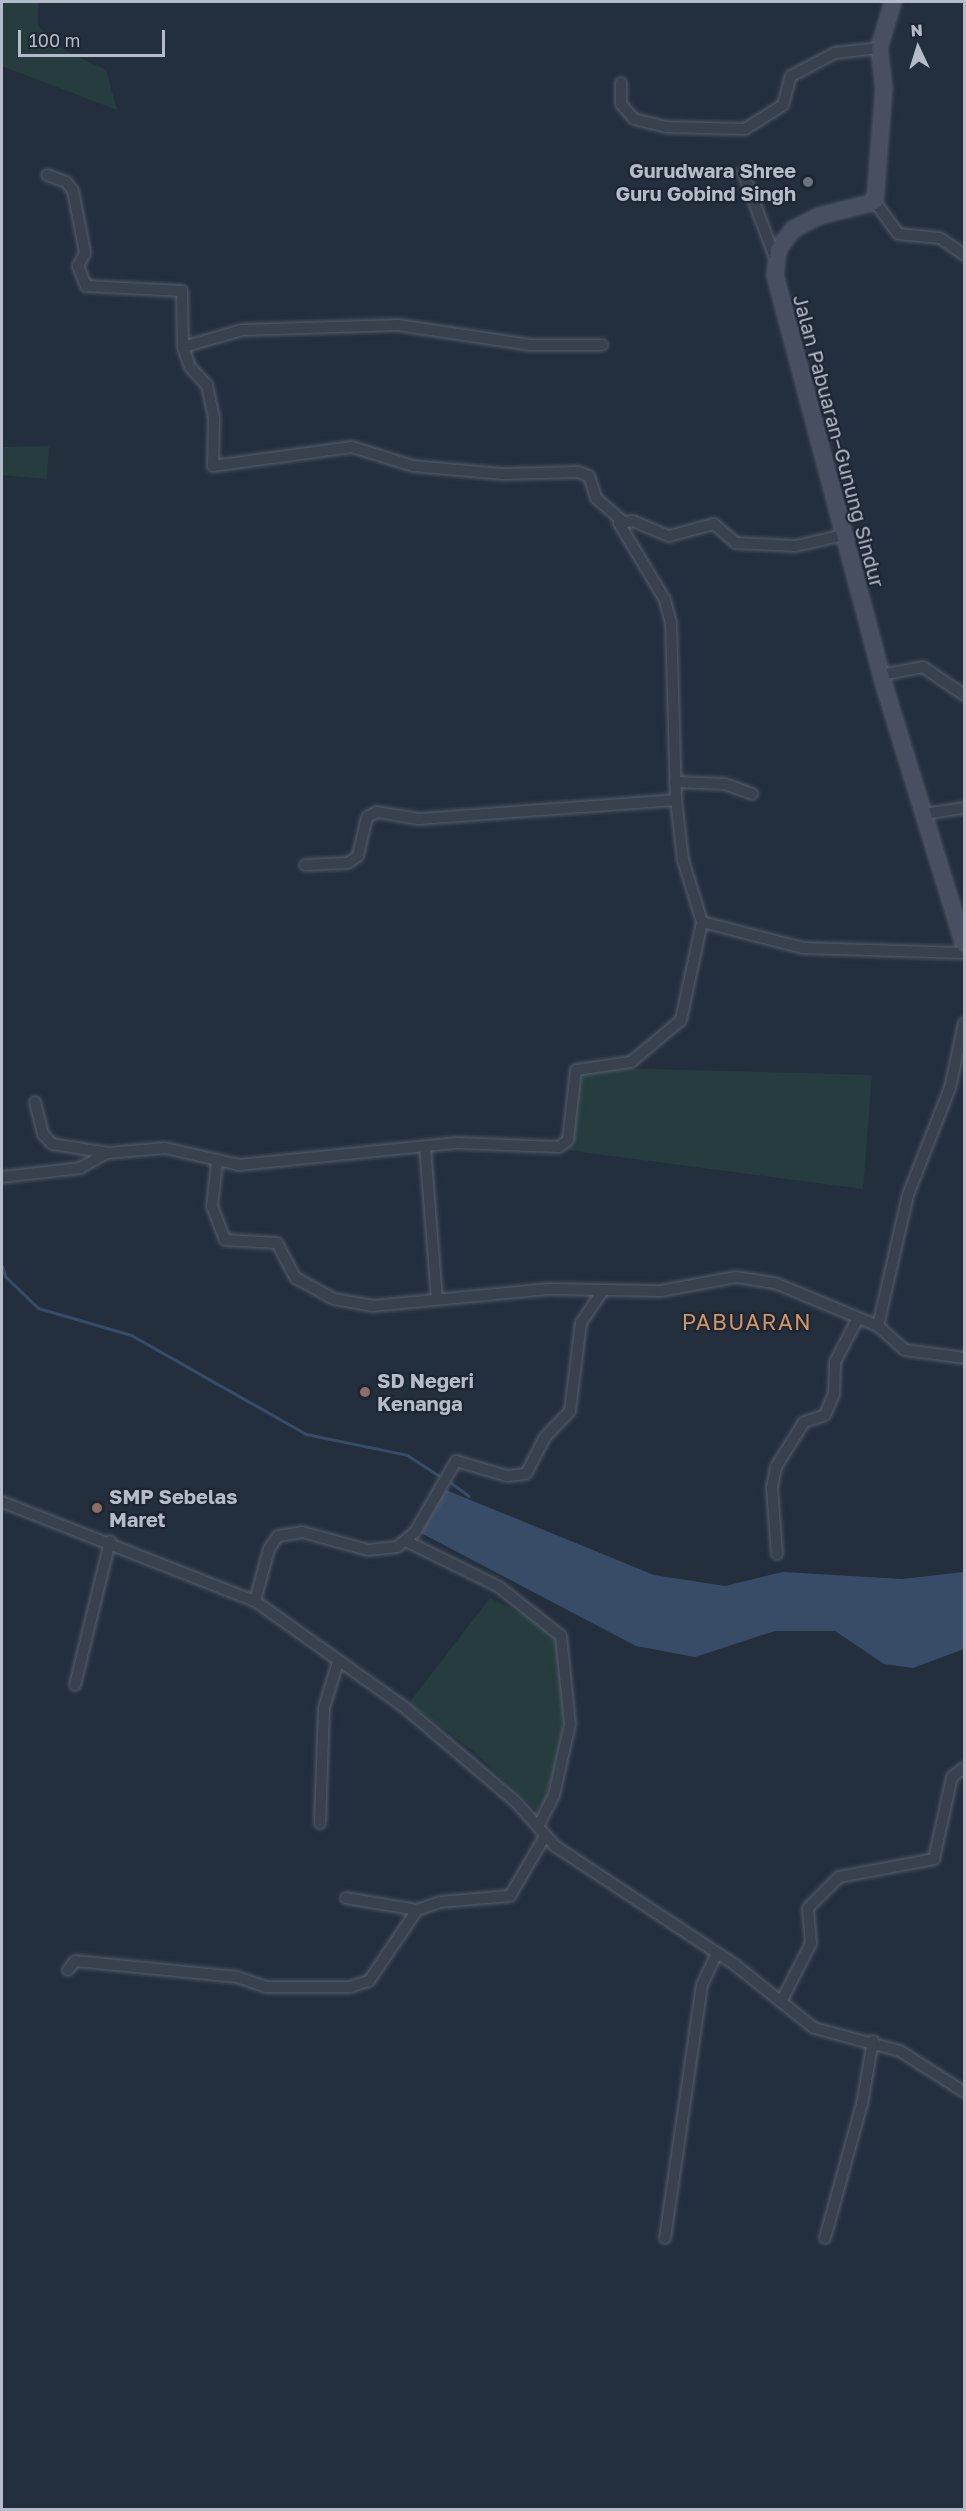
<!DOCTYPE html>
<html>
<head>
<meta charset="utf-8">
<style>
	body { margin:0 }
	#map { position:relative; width:966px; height:2511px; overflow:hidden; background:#242f3e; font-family:"Golos Text",sans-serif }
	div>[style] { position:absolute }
	.green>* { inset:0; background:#263c3f }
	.water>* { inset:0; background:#394c67 }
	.stream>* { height:3px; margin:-1.5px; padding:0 1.5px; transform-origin:1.5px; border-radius:1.5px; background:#394c67 }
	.roads { filter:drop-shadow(0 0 2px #565f6c) drop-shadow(0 0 2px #565f6c) }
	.street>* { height:10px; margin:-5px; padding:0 5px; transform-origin:5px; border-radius:5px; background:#38414e }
	.secondary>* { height:14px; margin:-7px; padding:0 7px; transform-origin:7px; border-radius:7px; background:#465061 }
	.dots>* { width:16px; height:16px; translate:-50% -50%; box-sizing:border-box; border:3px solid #1d2633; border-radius:50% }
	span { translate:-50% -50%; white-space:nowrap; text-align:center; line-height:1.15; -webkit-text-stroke:4.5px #1d2633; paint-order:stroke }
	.poi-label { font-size:20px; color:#b4bcc9; font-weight:700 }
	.right { translate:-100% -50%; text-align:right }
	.left { translate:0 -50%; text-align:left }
	.street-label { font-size:20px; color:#b4bcc9 }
	.quarter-label { font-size:22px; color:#d59563; letter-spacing:1.5px }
	.frame { position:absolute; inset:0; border:3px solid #b4bcc9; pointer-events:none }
	.north { position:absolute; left:888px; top:18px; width:60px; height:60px; -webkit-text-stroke:4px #1d2633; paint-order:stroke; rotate:356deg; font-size:16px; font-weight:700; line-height:24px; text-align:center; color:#b4bcc9 }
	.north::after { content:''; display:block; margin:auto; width:21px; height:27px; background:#b4bcc9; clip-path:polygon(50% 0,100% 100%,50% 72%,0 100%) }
	.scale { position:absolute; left:18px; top:30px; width:147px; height:27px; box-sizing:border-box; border:3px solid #b4bcc9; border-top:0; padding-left:8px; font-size:18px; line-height:21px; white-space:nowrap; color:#b4bcc9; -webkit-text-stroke:4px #1d2633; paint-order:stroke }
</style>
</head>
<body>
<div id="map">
	<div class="green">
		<i style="clip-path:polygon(2px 2px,38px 2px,38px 26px,66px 51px,106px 70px,117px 110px,2px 66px)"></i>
		<i style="clip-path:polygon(49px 446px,47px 479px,2px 475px,2px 447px)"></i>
		<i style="clip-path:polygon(573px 1067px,872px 1075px,863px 1189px,566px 1150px)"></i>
		<i style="clip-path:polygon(490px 1598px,537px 1621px,556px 1638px,566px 1679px,562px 1734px,546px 1800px,537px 1811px,472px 1750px,409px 1703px)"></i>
	</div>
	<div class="water">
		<i style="clip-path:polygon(446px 1490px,654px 1575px,725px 1586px,783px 1572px,902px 1579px,964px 1572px,964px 1649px,913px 1668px,884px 1664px,835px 1631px,775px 1631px,695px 1657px,636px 1646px,421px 1533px)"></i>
	</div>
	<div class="stream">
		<i style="left:2px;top:1266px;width:10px;rotate:73deg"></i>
		<i style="left:5px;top:1276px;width:46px;rotate:44.1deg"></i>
		<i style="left:38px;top:1308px;width:97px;rotate:16.2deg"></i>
		<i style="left:131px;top:1335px;width:201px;rotate:29.5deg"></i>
		<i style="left:306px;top:1434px;width:103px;rotate:11.7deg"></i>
		<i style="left:407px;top:1455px;width:37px;rotate:33deg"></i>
		<i style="left:451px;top:1483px;width:22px;rotate:36deg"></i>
	</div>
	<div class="roads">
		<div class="street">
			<i style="left:621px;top:83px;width:21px;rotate:90deg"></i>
			<i style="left:621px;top:104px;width:20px;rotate:49deg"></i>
			<i style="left:634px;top:119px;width:32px;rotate:14deg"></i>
			<i style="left:665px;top:127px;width:80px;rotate:1.4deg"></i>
			<i style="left:745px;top:129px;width:45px;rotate:-32.3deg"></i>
			<i style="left:783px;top:105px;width:30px;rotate:-75deg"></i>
			<i style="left:791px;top:76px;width:50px;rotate:-27.6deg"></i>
			<i style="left:835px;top:53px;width:44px;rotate:-6.5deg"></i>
			<i style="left:743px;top:172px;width:92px;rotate:69.6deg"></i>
			<i style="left:47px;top:175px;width:20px;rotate:20deg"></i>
			<i style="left:66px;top:182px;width:11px;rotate:52deg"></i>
			<i style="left:73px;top:191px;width:63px;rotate:79deg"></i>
			<i style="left:85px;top:253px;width:15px;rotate:118deg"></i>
			<i style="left:78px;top:266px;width:22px;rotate:68deg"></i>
			<i style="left:86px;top:286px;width:96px;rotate:3deg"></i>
			<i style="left:182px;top:291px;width:56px;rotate:89deg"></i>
			<i style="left:183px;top:347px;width:21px;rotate:71deg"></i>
			<i style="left:190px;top:367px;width:25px;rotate:47deg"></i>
			<i style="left:207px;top:385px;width:35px;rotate:78deg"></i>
			<i style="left:214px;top:419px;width:47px;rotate:91.2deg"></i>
			<i style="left:213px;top:466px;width:140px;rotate:-7.8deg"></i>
			<i style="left:352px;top:447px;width:64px;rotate:17.3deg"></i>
			<i style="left:413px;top:466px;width:90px;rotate:5.1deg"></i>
			<i style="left:503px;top:474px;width:75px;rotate:-1.5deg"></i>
			<i style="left:578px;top:472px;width:12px;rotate:20deg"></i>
			<i style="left:589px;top:476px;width:23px;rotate:72deg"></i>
			<i style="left:596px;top:498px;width:35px;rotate:41deg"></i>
			<i style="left:875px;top:202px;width:39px;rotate:54deg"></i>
			<i style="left:898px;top:234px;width:42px;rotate:5.4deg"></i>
			<i style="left:940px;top:238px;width:29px;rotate:35deg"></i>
			<i style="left:183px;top:347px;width:61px;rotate:-16.1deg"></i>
			<i style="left:242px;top:330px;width:156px;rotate:-1.8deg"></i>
			<i style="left:398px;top:325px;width:134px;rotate:8.6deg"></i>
			<i style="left:530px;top:345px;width:72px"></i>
			<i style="left:881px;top:675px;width:43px;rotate:-10.8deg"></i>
			<i style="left:923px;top:667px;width:50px;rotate:34.3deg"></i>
			<i style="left:675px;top:782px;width:50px;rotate:2.3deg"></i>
			<i style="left:725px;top:784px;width:29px;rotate:20deg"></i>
			<i style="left:676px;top:800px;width:177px;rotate:-91.6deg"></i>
			<i style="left:671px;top:623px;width:24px;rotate:-105deg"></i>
			<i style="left:665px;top:600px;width:90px;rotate:-120.9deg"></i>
			<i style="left:619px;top:523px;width:14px;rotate:-8deg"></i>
			<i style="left:633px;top:521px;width:39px;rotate:23deg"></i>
			<i style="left:669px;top:536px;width:47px;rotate:-14.9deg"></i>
			<i style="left:714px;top:524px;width:29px;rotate:41deg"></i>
			<i style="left:736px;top:543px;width:60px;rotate:2.9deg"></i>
			<i style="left:796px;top:546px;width:48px;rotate:-13.2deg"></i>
			<i style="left:925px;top:814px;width:39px;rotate:-9deg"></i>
			<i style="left:702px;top:922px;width:104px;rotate:14.4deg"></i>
			<i style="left:803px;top:948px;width:161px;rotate:1.8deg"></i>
			<i style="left:35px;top:1102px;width:33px;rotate:76deg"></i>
			<i style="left:43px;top:1134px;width:13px;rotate:48deg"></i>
			<i style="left:52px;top:1144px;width:57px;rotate:9.1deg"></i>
			<i style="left:108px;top:1153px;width:57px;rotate:-5deg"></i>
			<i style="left:165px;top:1148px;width:76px;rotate:12.9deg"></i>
			<i style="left:239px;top:1165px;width:219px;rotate:-5.8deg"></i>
			<i style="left:457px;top:1143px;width:102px;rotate:2.2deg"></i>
			<i style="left:559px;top:1147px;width:11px;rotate:-38deg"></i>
			<i style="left:568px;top:1140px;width:70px;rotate:-83.5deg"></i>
			<i style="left:576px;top:1070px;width:56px;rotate:-8.3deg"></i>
			<i style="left:631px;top:1062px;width:65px;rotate:-40deg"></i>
			<i style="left:681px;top:1020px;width:100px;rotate:-77.9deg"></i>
			<i style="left:702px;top:922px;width:65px;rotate:-107deg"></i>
			<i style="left:683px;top:860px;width:60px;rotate:-96.7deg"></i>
			<i style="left:676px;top:800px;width:258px;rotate:175.8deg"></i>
			<i style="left:419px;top:819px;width:43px;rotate:-170.5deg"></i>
			<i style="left:377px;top:812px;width:11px;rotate:153deg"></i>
			<i style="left:367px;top:817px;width:40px;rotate:103deg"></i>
			<i style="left:358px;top:856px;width:12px;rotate:145deg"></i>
			<i style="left:348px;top:863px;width:43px;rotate:177.3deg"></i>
			<i style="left:425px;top:1147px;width:152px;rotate:85.5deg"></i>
			<i style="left:217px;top:1163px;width:43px;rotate:96.6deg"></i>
			<i style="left:212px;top:1206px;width:36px;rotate:69deg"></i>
			<i style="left:225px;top:1240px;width:52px;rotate:3.3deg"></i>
			<i style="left:277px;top:1243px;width:40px;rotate:62deg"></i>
			<i style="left:296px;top:1278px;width:43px;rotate:28.9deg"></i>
			<i style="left:334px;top:1299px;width:39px;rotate:10deg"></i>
			<i style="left:372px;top:1306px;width:177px;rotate:-5.5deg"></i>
			<i style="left:548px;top:1289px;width:55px;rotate:1deg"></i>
			<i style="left:2px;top:1177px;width:79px;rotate:-6.6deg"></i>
			<i style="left:80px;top:1168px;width:31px;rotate:-29deg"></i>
			<i style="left:878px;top:1326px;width:134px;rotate:-77.1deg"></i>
			<i style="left:908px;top:1195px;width:115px;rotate:-68.6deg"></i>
			<i style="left:950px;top:1088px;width:66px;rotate:-77.8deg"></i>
			<i style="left:2px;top:1502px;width:272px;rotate:21.4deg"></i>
			<i style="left:255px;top:1601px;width:183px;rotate:35.4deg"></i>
			<i style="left:404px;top:1707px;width:147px;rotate:40.3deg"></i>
			<i style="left:516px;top:1802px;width:59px;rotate:48.4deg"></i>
			<i style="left:555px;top:1846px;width:214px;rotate:33.4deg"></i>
			<i style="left:734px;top:1964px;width:102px;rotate:38.7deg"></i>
			<i style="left:814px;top:2028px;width:89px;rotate:15deg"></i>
			<i style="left:900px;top:2051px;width:76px;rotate:32.6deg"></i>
			<i style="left:406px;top:1541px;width:104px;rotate:26.3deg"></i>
			<i style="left:499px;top:1587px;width:79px;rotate:38.3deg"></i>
			<i style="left:561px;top:1636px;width:88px;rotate:84.2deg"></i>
			<i style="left:570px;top:1724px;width:73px;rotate:102.7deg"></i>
			<i style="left:554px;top:1795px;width:35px;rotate:117deg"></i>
			<i style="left:777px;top:1554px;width:66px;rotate:-94.3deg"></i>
			<i style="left:772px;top:1488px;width:21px;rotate:-79deg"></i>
			<i style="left:776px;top:1467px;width:53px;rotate:-58.1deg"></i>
			<i style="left:804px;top:1422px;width:22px;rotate:-18deg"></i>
			<i style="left:825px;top:1415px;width:23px;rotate:-67deg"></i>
			<i style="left:834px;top:1394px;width:32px;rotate:-88deg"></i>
			<i style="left:835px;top:1362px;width:45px;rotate:-62.3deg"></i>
			<i style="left:255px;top:1601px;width:54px;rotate:-74.9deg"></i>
			<i style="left:269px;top:1549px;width:16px;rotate:-55deg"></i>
			<i style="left:278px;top:1536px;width:24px;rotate:-9deg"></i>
			<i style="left:302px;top:1532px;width:68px;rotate:15.3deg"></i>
			<i style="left:368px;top:1550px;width:29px;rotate:-6deg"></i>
			<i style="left:397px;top:1547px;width:23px;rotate:-40deg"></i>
			<i style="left:415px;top:1532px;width:82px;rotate:-60deg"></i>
			<i style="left:456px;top:1461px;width:53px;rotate:16.4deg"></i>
			<i style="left:507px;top:1476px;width:19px;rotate:-6deg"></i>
			<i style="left:526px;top:1474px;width:42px;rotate:-62.8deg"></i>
			<i style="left:545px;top:1437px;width:36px;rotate:-46deg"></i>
			<i style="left:570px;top:1411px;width:89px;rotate:-82.9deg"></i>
			<i style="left:581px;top:1323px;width:40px;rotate:-56deg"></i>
			<i style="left:603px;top:1290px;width:58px;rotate:1deg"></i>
			<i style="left:661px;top:1291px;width:76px;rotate:-10.6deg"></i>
			<i style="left:736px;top:1277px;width:39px;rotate:9deg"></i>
			<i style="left:775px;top:1283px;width:112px;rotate:22.7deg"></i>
			<i style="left:878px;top:1326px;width:36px;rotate:42deg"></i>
			<i style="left:905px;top:1350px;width:60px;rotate:7.7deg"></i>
			<i style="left:75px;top:1685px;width:148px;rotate:-76.3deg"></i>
			<i style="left:320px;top:1823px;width:115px;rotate:-88deg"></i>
			<i style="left:324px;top:1708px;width:48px;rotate:-73.1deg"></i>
			<i style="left:346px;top:1898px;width:72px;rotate:9.6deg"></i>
			<i style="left:417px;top:1910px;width:24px;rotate:-19deg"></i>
			<i style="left:440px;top:1902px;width:70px;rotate:-4.9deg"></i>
			<i style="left:510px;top:1896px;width:69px;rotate:-59.7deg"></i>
			<i style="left:68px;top:1970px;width:11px;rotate:-52deg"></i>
			<i style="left:75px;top:1961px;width:163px;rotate:5.6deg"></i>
			<i style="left:237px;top:1977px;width:31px;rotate:19deg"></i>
			<i style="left:266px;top:1987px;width:84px"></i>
			<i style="left:350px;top:1987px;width:20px;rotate:-18deg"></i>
			<i style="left:369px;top:1981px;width:86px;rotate:-55.9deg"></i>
			<i style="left:781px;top:2002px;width:66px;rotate:-63deg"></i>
			<i style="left:811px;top:1943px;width:35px;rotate:-95deg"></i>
			<i style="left:808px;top:1908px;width:44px;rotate:-45deg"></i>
			<i style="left:839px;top:1877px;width:97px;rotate:-10.7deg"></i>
			<i style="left:934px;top:1859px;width:84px;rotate:-77.6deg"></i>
			<i style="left:952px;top:1777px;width:15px;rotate:-37deg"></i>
			<i style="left:665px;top:2238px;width:256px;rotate:-81.7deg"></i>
			<i style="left:702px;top:1985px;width:35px;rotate:-65deg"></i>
			<i style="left:825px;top:2238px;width:139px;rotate:-74.6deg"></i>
			<i style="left:862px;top:2104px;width:64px;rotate:-80.1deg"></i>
		</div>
		<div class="secondary">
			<i style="left:893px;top:2px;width:48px;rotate:106.9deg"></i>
			<i style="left:879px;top:48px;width:39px;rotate:83deg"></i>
			<i style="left:884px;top:87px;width:115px;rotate:94.5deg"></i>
			<i style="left:875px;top:202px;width:58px;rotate:166deg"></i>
			<i style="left:819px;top:216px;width:29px;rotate:153deg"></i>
			<i style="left:793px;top:229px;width:26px;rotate:126deg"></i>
			<i style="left:778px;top:250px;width:25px;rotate:97deg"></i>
			<i style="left:775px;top:275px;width:424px;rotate:75.1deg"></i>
			<i style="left:884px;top:685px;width:272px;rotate:72.9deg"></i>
		</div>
	</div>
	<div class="dots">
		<i style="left:808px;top:182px;background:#6b7280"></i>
		<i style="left:365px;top:1392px;background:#8d6e63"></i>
		<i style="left:97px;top:1508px;background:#8d6e63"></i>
	</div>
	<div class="poi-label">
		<span class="right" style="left:796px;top:182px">Gurudwara Shree<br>Guru Gobind Singh</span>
		<span class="left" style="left:377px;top:1392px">SD Negeri<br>Kenanga</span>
		<span class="left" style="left:109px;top:1508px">SMP Sebelas<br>Maret</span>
	</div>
	<div class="street-label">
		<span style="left:839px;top:441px;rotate:75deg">Jalan Pabuaran–Gunung Sindur</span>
	</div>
	<div class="quarter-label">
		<span style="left:747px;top:1322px">PABUARAN</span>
	</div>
	<div class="frame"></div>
	<div class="north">N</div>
	<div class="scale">100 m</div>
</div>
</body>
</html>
